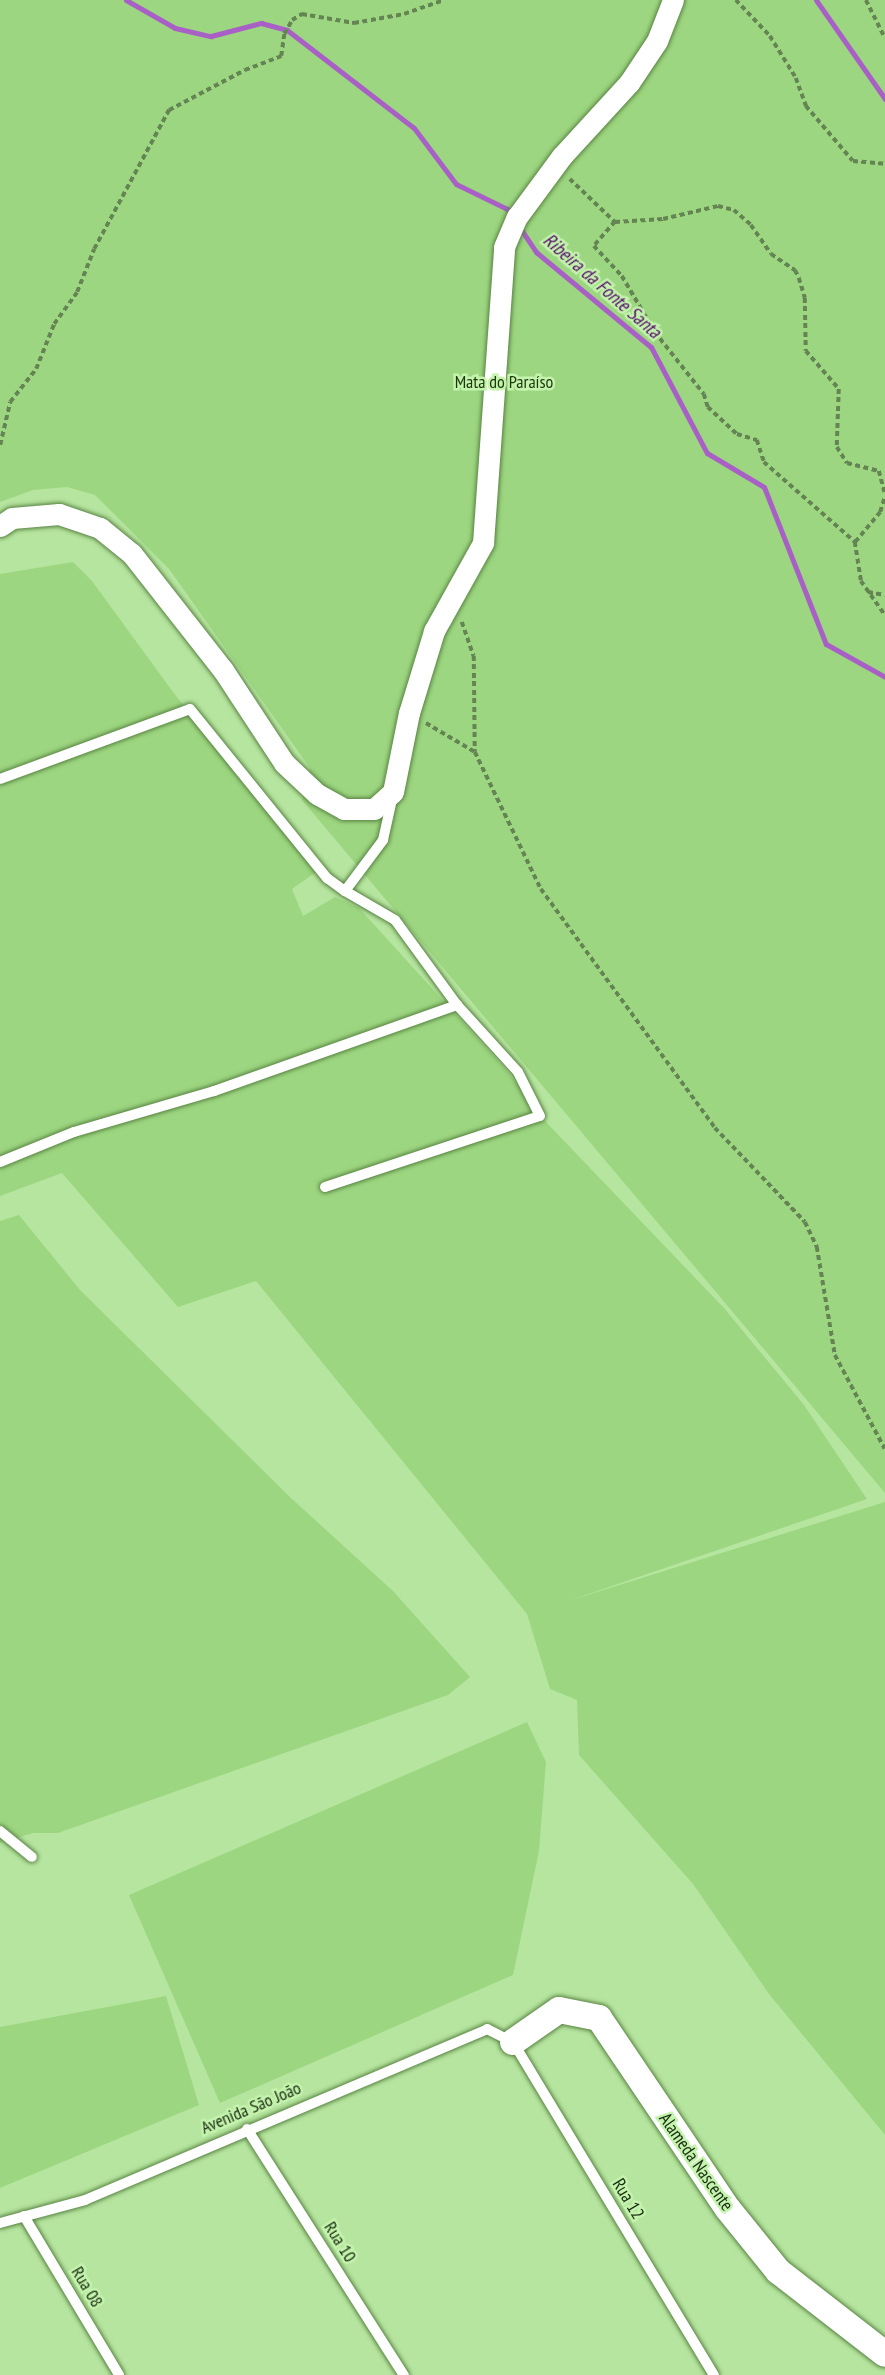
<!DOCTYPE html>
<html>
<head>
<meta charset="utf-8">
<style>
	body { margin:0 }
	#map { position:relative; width:885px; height:2375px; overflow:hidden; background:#b6e59f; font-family:"PT Sans Narrow",sans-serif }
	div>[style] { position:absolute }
	.green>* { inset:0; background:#9dd680 }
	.stream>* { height:5px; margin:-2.5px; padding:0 2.5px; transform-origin:2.5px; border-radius:2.5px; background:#a960c6 }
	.path>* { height:3.5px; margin-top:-1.75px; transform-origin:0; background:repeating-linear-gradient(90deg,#648454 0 5px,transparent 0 8.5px) }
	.roads { filter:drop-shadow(0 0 2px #598443) drop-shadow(0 0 2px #598443) }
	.service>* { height:10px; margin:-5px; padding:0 5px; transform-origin:5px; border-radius:5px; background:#fff }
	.minor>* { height:21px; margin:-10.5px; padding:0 10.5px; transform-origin:10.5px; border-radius:10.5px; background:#fff }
	.tertiary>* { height:26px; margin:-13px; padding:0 13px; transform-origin:13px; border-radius:13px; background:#fff }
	span { translate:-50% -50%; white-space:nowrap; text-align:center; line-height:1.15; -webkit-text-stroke:5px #c3f3ac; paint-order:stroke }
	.park-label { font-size:18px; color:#1c380b }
	.street-label { font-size:18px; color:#1a2c11 }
	.water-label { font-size:19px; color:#570d6e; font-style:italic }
</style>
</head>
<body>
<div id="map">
	<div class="green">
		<i style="clip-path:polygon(0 0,885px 0,885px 1493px,302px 800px,310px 768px,169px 569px,95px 495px,67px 487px,33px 490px,0 502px)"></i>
		<i style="clip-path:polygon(73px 562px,92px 581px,173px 692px,316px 872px,292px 889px,303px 916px,335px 897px,359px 908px,506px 1070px,546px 1122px,724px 1308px,804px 1405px,867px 1499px,568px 1601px,885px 1502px,885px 2135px,769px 1994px,693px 1884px,579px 1755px,577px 1700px,550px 1689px,527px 1614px,256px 1281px,178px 1307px,62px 1173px,0 1196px,0 574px)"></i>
		<i style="clip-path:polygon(19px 1215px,80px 1290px,291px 1498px,393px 1591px,470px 1677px,448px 1695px,58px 1833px,33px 1833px,0 1843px,0 1221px)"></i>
		<i style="clip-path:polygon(527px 1722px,546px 1762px,539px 1851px,513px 1975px,220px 2103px,129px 1895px)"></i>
		<i style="clip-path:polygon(166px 1996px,199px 2105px,0 2188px,0 2027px)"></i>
	</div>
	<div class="stream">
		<i style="left:126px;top:0;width:56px;rotate:29.7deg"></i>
		<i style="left:175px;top:28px;width:37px;rotate:13deg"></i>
		<i style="left:211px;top:36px;width:52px;rotate:-14.6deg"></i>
		<i style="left:261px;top:23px;width:27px;rotate:15deg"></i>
		<i style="left:287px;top:30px;width:160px;rotate:37.7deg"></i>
		<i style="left:414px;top:128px;width:70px;rotate:53.1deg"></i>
		<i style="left:456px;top:184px;width:57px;rotate:26.1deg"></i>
		<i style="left:507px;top:209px;width:9px;rotate:58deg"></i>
		<i style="left:816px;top:0;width:121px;rotate:55.1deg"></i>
		<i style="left:520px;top:228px;width:29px;rotate:56deg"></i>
		<i style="left:536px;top:252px;width:149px;rotate:39.6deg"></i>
		<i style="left:651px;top:347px;width:120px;rotate:62.2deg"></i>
		<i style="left:707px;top:453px;width:66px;rotate:30.8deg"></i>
		<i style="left:764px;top:487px;width:169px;rotate:68.5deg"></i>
		<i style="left:826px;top:644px;width:68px;rotate:29.2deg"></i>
	</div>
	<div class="path">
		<i style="left:736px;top:0;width:50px;rotate:46.6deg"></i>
		<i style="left:770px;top:36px;width:49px;rotate:58.2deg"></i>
		<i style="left:796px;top:78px;width:30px;rotate:70deg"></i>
		<i style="left:806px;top:106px;width:72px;rotate:49.5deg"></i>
		<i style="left:853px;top:161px;width:32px;rotate:5deg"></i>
		<i style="left:866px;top:0;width:42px;rotate:63.4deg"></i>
		<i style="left:570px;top:179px;width:62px;rotate:43.7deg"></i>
		<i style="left:615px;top:222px;width:32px;rotate:131deg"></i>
		<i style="left:594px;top:246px;width:41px;rotate:47deg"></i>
		<i style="left:622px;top:276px;width:65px;rotate:59.5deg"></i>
		<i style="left:655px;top:332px;width:79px;rotate:51.7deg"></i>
		<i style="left:704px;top:394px;width:14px;rotate:73deg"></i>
		<i style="left:708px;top:407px;width:40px;rotate:43deg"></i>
		<i style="left:737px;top:434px;width:21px;rotate:17deg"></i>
		<i style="left:757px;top:440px;width:23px;rotate:72deg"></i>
		<i style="left:764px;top:462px;width:121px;rotate:41.3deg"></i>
		<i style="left:855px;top:542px;width:39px;rotate:81deg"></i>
		<i style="left:861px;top:581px;width:42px;rotate:54.8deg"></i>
		<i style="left:615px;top:222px;width:48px;rotate:-3.6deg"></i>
		<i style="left:663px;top:219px;width:57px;rotate:-13.3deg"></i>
		<i style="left:718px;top:206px;width:16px;rotate:14deg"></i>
		<i style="left:734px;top:210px;width:23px;rotate:41deg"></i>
		<i style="left:751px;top:225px;width:35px;rotate:55deg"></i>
		<i style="left:771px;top:254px;width:29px;rotate:34deg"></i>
		<i style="left:795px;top:270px;width:9px;rotate:63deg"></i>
		<i style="left:799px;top:278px;width:21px;rotate:73deg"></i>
		<i style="left:805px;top:298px;width:53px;rotate:88.9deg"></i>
		<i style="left:806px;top:351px;width:50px;rotate:49deg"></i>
		<i style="left:839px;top:389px;width:58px;rotate:92deg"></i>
		<i style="left:837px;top:447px;width:19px;rotate:58deg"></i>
		<i style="left:847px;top:463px;width:33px;rotate:14deg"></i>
		<i style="left:879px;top:471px;width:23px;rotate:75deg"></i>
		<i style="left:0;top:445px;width:44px;rotate:-76.9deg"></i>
		<i style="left:10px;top:402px;width:42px;rotate:-51.8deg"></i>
		<i style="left:36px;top:369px;width:48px;rotate:-68.2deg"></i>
		<i style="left:54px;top:324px;width:39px;rotate:-54deg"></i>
		<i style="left:77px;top:292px;width:46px;rotate:-68.4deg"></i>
		<i style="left:94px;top:249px;width:158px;rotate:-61.7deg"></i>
		<i style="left:169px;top:110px;width:86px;rotate:-27.8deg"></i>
		<i style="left:245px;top:70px;width:39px;rotate:-21deg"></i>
		<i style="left:281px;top:56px;width:22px;rotate:-82deg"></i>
		<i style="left:284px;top:34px;width:16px;rotate:-60deg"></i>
		<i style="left:292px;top:20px;width:12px;rotate:-31deg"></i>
		<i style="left:302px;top:14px;width:53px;rotate:9.8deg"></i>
		<i style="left:354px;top:23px;width:51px;rotate:-10.2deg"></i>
		<i style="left:404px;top:14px;width:42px;rotate:-19.3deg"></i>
		<i style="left:855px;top:542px;width:39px;rotate:-50deg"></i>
		<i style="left:880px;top:512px;width:17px;rotate:-73deg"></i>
		<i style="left:868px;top:592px;width:17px;rotate:10deg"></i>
		<i style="left:462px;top:622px;width:36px;rotate:71deg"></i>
		<i style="left:474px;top:656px;width:96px;rotate:89.4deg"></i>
		<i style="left:475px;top:752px;width:152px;rotate:64.3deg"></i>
		<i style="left:541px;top:889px;width:296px;rotate:53.9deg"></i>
		<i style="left:715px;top:1128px;width:130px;rotate:46.2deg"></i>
		<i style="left:805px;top:1222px;width:28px;rotate:64deg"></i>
		<i style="left:817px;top:1247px;width:109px;rotate:80.5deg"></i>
		<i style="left:835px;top:1355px;width:106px;rotate:62deg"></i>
		<i style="left:426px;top:723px;width:57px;rotate:30.6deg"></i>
	</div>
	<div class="roads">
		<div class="service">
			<i style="left:0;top:779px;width:202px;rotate:-20.2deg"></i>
			<i style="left:190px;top:709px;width:218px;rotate:51deg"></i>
			<i style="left:327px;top:878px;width:22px;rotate:36deg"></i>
			<i style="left:0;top:1162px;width:80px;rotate:-22.1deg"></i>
			<i style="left:74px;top:1132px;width:146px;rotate:-16.3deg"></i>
			<i style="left:214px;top:1091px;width:258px;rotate:-19.5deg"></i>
			<i style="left:325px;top:1187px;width:226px;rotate:-18.3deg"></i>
			<i style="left:540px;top:1116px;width:49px;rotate:-116.6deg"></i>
			<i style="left:518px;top:1072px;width:91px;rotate:-132.3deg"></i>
			<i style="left:457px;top:1005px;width:105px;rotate:-126.1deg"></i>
			<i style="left:395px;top:920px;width:58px;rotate:-149.9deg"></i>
			<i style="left:345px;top:891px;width:64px;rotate:-53.3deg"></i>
			<i style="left:383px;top:840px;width:46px;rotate:-77.5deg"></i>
			<i style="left:0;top:1831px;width:41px;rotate:39.1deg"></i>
			<i style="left:247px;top:2129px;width:292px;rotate:57.5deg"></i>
			<i style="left:24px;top:2216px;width:185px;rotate:59.1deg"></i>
			<i style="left:0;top:2223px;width:88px;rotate:-15.1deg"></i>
			<i style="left:85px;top:2200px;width:437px;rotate:-23deg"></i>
			<i style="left:487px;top:2029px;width:29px;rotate:27deg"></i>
			<i style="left:513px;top:2042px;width:389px;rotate:58.9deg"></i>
		</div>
		<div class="minor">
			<i style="left:0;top:526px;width:14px;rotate:-34deg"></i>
			<i style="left:12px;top:518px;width:47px;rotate:-4.9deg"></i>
			<i style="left:59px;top:514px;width:43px;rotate:18.9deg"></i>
			<i style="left:100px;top:528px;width:41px;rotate:39.1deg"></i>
			<i style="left:132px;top:554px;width:147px;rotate:51.9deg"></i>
			<i style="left:223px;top:670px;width:111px;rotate:56.7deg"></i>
			<i style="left:284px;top:763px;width:45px;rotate:43.2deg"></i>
			<i style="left:317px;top:794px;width:31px;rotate:29deg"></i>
			<i style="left:344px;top:809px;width:30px"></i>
			<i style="left:374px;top:809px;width:25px;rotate:-42deg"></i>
			<i style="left:393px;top:792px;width:81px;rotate:-78.6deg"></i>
			<i style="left:409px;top:713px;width:86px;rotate:-73deg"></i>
			<i style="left:434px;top:631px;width:101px;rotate:-60.9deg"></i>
			<i style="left:483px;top:543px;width:297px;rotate:-85.9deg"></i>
			<i style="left:504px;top:247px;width:33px;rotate:-67deg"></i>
			<i style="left:517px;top:217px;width:76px;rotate:-53.6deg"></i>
			<i style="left:562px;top:156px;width:99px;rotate:-47.5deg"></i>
			<i style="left:629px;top:83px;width:50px;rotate:-56.3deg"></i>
			<i style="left:657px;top:41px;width:44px;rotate:-68.7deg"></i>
		</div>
		<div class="tertiary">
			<i style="left:513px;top:2042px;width:56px;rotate:-34.8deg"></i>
			<i style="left:559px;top:2010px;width:41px;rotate:11.3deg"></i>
			<i style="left:599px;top:2018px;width:230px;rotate:56deg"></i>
			<i style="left:728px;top:2209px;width:80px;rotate:51.1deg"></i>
			<i style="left:778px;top:2271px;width:135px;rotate:37.8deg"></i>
		</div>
	</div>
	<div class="park-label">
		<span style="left:504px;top:382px">Mata do Paraíso</span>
	</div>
	<div class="street-label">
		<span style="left:251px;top:2108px;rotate:-23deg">Avenida São João</span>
		<span style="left:696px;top:2162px;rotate:55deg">Alameda Nascente</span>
		<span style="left:628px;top:2199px;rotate:59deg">Rua 12</span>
		<span style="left:340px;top:2242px;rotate:58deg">Rua 10</span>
		<span style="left:87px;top:2287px;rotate:59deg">Rua 08</span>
	</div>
	<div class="water-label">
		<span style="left:602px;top:286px;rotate:41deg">Ribeira da Fonte Santa</span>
	</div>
</div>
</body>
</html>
